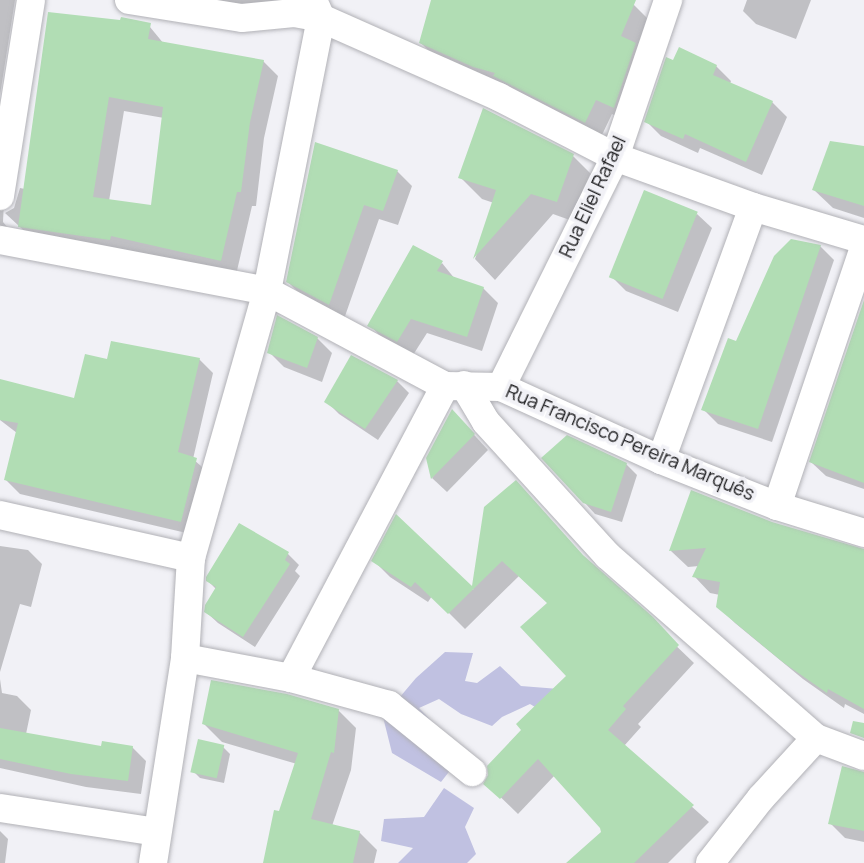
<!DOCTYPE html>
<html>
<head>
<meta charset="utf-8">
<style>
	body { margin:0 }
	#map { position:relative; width:864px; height:863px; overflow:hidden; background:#f1f1f6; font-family:Manrope,sans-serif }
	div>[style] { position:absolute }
	.green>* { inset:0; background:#c0c1e1 }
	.shadow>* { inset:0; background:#0003 }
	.building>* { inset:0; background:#b1ddb4; transform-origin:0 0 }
	.roads { filter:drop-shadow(0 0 2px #b1b1b6) drop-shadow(0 0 2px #b1b1b6) }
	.minor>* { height:28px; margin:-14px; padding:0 14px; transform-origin:14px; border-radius:14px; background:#fff }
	span { translate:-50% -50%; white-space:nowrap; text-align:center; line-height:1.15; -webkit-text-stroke:7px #f1f1f6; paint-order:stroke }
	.street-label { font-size:19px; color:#212123 }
</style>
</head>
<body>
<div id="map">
	<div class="green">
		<i style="clip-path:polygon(445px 652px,473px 653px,465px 681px,477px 683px,500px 666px,521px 686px,559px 689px,575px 731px,530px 704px,502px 717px,492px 726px,461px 714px,439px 699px,419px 708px,463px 754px,441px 782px,392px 753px,383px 717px,416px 678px)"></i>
		<i style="clip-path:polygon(444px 788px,474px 808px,465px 827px,476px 854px,467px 863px,398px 863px,413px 848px,381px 841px,384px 819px,424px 817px)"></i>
	</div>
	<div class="shadow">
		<i style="clip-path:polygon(0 0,15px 0,0 95px)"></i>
		<i style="clip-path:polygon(200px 0,293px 0,292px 12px)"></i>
		<i style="clip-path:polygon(433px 0,622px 0,634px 5px,650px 21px,630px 123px,612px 114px,601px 137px,437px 59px,421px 43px)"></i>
		<i style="clip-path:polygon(747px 0,811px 0,796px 39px,756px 24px,743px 11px)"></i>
		<i style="clip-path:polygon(evenodd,49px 14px,150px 27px,164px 44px,263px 61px,278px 76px,264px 138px,256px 206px,252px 206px,236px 275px,35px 241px,5px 213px,14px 208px,20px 188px,25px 189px,49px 14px,124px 111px,164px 118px,152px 207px,109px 201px,124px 111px)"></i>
		<i style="clip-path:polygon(716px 66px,731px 81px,730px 84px,772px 102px,787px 117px,762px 175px,700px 148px,698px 153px,661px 136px,646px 121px)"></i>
		<i style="clip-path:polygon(864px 148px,864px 218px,833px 208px,814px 190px)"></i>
		<i style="clip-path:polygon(573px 156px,594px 177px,578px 223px,553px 214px,495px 280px,475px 259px,494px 203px,482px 199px,460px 177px)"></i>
		<i style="clip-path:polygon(397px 171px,412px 186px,398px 225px,379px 219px,344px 319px,303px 297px,288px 282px)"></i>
		<i style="clip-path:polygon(0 197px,4px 201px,3px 222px,8px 228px,0 227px)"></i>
		<i style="clip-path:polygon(697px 214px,712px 228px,678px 312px,626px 291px,611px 276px)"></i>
		<i style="clip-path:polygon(820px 246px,834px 260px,772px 442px,718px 424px,704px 410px,737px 343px)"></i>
		<i style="clip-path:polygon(442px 263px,455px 279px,483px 288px,498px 303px,482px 351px,427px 333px,413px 355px,384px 340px,370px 325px)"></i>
		<i style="clip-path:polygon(864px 306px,864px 489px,826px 476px,811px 462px)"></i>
		<i style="clip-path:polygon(317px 338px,332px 353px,322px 382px,284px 367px,269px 352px)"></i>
		<i style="clip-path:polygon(199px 359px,213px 373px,193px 459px,210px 474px,195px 535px,20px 494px,6px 480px,17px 433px,0 420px,0 406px,75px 400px,108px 362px)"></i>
		<i style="clip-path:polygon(397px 381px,409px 393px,378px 440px,339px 414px,327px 402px)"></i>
		<i style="clip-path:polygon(466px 426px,488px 450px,447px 492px,432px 478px)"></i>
		<i style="clip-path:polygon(626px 464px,637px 475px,622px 522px,595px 514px,584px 502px)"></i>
		<i style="clip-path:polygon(692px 492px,772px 524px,864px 550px,864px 714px,845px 704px,844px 708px,803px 679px,735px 623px,718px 606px,720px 595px,710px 593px,694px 576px,699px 566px,688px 567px,671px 551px)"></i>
		<i style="clip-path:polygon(486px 508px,591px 564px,694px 663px,638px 724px,641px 727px,624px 746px,709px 822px,668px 863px,569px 863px,602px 833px,602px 827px,555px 775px,518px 814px,486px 783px,569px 676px,549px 604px,519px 576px,465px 629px,432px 596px,428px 602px,390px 577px,374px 561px,397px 517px,473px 590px)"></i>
		<i style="clip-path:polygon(239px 525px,288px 554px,299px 565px,295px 571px,300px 576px,255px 647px,218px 623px,206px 612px,216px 589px,208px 581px)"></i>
		<i style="clip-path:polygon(0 546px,28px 550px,42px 564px,31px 607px,20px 604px,0 672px)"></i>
		<i style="clip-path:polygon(0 679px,2px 693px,17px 696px,31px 710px,26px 734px,103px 748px,132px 747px,146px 761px,141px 794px,86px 787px,0 768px)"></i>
		<i style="clip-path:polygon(338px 710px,356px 728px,351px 770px,332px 826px,359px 832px,377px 850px,374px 863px,265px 863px,297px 764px,222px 742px,204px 724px)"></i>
		<i style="clip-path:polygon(223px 747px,230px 754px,224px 783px,200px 778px,193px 771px)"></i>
		<i style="clip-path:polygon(864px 780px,864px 842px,845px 838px,830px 823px)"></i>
		<i style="clip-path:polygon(0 831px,8px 839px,5px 863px,0 863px)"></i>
	</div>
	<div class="building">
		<i style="clip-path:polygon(431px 0,636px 0,621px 36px,636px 43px,614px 108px,596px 100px,585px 123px,493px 76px,495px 73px,473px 67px,419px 43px)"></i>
		<i style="clip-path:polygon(evenodd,48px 12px,120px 20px,121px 17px,151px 23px,148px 39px,264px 60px,250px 122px,241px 192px,237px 192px,221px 261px,111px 236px,110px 240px,18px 227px,48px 12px,109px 97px,163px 107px,151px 205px,93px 197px,109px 97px)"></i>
		<i style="clip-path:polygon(679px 47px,717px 65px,713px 75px,773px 101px,746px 162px,685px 134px,683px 139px,644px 122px,666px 57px,673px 60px)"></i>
		<i style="clip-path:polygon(483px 108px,574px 154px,557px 202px,531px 194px,473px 259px,496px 190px,458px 178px)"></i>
		<i style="clip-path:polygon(830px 141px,864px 146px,864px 206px,812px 190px)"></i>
		<i style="clip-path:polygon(315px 142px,398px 170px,383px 211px,364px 205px,329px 305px,286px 282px)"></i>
		<i style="left:644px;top:190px;width:58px;height:94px;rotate:22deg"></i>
		<i style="clip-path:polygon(791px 239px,821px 245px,758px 429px,701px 410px,728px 338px,736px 341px,774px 256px)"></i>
		<i style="clip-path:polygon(413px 245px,443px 261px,437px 271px,484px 287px,467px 337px,411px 319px,397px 342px,367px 326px)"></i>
		<i style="clip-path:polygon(864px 300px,864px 483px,809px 462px)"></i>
		<i style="clip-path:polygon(277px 315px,318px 337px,307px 368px,267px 353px)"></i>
		<i style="clip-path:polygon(111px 341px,200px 358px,178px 452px,197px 458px,181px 522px,4px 480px,18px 423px,0 420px,0 379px,74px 398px,85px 354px,107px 359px)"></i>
		<i style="clip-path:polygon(351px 355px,398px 380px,365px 429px,324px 402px)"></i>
		<i style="clip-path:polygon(452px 409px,475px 434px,431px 479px,426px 458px)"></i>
		<i style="clip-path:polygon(567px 435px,627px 463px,611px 512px,583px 503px,541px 458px)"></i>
		<i style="clip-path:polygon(516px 480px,583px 555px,653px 617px,679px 645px,623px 706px,626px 709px,608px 730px,694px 805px,634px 863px,566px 863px,601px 832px,600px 828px,538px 759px,500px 799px,483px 784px,488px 775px,487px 766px,521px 730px,516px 724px,566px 676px,520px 627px,547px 603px,502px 561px,448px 614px,415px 582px,411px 587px,371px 561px,396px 514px,472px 586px,484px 507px)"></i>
		<i style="clip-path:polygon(691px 490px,772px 522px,864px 549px,864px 709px,828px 689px,827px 693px,784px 663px,716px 607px,720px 582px,692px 577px,706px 548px,669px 551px)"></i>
		<i style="clip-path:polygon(239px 523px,289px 552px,285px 560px,290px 564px,243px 637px,204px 612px,205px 605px,216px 587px,206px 581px,206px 577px)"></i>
		<i style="clip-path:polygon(211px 680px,287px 694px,339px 709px,334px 753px,331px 752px,311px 819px,360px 831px,353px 863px,263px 863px,274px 810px,279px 811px,298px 753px,202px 724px)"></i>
		<i style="clip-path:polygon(853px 721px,864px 723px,864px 738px,850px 733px)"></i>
		<i style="clip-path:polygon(0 728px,101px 746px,102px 741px,133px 746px,128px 781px,71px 774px,0 759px)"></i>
		<i style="left:198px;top:739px;width:27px;height:34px;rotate:13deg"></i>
		<i style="clip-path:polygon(842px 766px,864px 772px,864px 831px,828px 824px)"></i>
	</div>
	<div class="roads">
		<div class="minor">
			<i style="left:129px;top:0;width:114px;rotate:9.1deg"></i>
			<i style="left:242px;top:18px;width:52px;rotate:-5.5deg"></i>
			<i style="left:294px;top:13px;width:27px;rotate:10deg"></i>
			<i style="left:321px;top:18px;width:195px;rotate:23.9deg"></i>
			<i style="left:499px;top:97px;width:131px;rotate:27.3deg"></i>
			<i style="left:615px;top:157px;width:147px;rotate:19.9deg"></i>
			<i style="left:753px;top:207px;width:116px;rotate:16.6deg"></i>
			<i style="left:0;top:196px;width:198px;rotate:-81deg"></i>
			<i style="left:0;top:240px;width:272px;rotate:10.8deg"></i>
			<i style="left:267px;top:291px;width:202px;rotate:28.1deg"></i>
			<i style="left:445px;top:386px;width:56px;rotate:1deg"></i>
			<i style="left:501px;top:387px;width:176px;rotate:24.5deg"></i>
			<i style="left:661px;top:460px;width:125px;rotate:21.6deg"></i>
			<i style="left:777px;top:506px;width:91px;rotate:17.2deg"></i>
			<i style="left:464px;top:385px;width:43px;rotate:59.3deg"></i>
			<i style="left:486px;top:422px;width:181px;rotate:47.7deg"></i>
			<i style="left:608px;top:556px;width:276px;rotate:41.2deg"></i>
			<i style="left:816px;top:738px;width:51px;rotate:20.6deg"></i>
			<i style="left:501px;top:387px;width:257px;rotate:-63.6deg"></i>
			<i style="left:615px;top:157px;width:166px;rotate:-71.3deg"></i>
			<i style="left:661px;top:460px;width:269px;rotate:-70deg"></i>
			<i style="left:777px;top:506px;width:272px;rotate:-71.4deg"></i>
			<i style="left:0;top:515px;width:196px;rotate:12.7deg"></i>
			<i style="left:185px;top:658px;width:108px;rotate:10.7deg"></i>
			<i style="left:291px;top:678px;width:102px;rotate:15.4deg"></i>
			<i style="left:389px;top:705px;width:107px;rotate:38.9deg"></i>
			<i style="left:291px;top:678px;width:330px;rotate:-62.2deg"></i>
			<i style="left:0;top:808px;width:158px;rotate:8.7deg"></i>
			<i style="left:153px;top:863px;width:207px;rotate:-81.1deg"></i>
			<i style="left:185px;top:658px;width:100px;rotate:-86.6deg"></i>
			<i style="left:191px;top:558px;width:278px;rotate:-74.1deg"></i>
			<i style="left:267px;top:291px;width:278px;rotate:-78.8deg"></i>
			<i style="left:321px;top:18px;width:20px;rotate:-114deg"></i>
			<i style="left:710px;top:863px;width:83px;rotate:-51.9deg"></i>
			<i style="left:761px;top:798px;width:81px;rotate:-47.5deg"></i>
		</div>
	</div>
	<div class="street-label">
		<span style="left:593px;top:197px;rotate:-65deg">Rua Eliel Rafael</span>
		<span style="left:630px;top:443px;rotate:23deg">Rua Francisco Pereira Marquês</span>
	</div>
</div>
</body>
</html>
